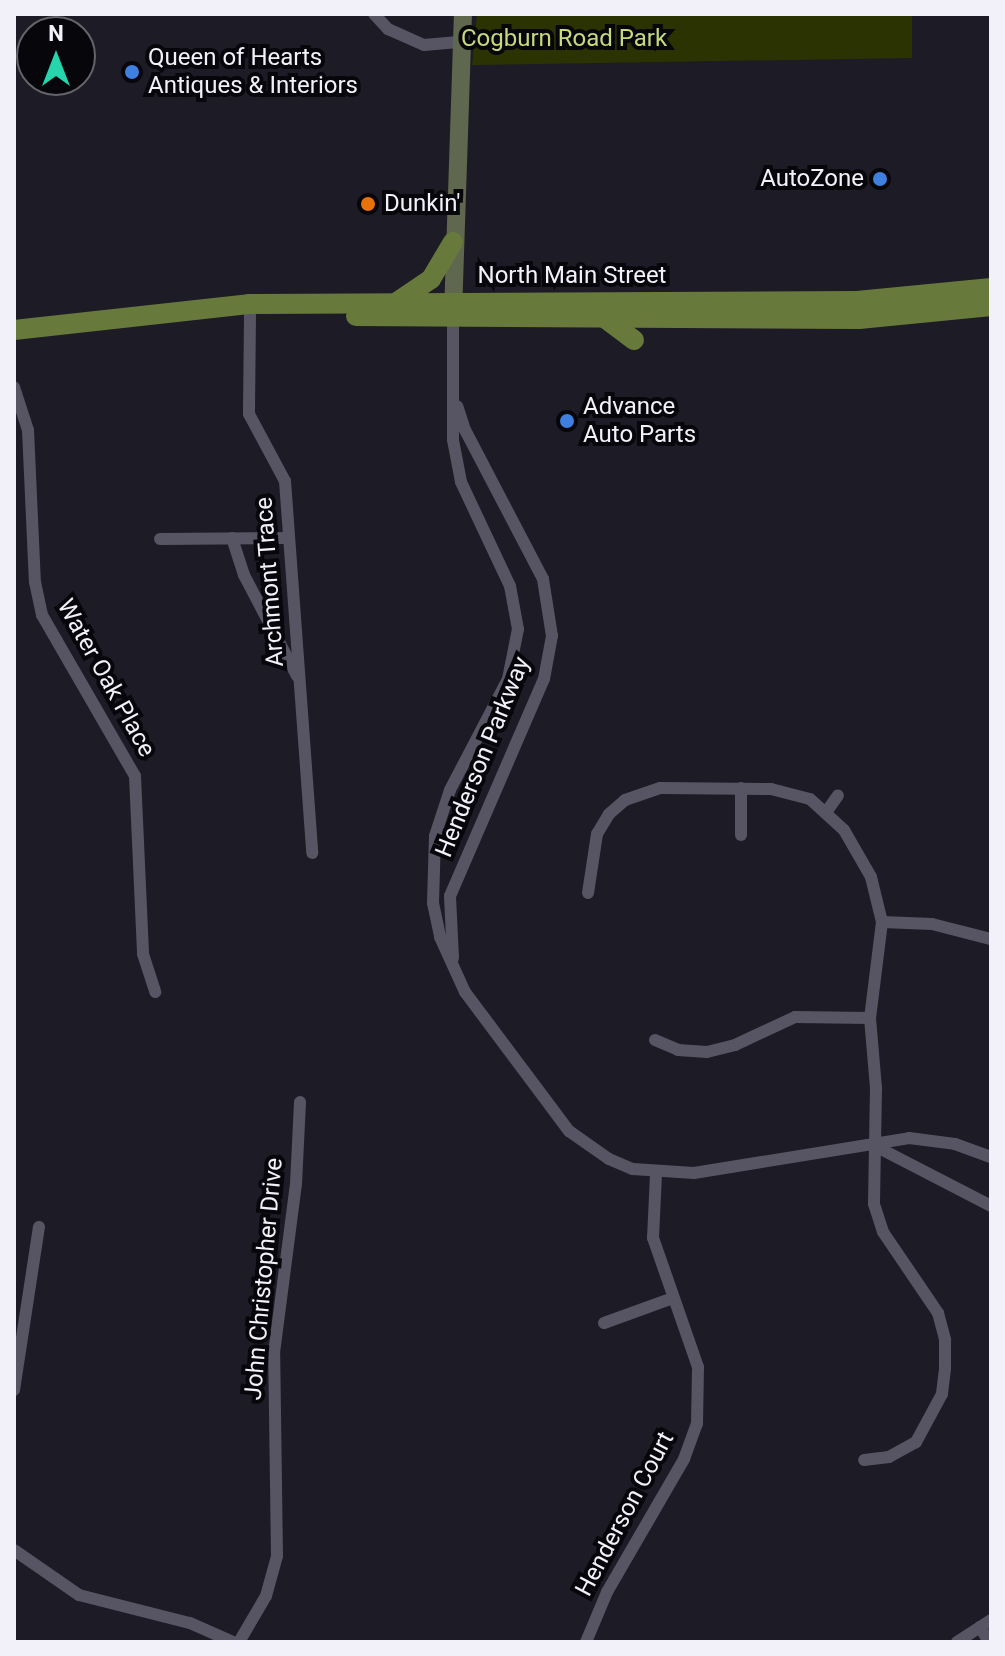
<!DOCTYPE html>
<html>
<head>
<meta charset="utf-8">
<style>
	body { margin:0 }
	#map { position:relative; width:1005px; height:1656px; overflow:hidden; background:#1d1b26; font-family:Roboto,sans-serif }
	div>[style] { position:absolute }
	.green>* { inset:0; background:#2b3303 }
	.street>* { height:12px; margin:-6px; padding:0 6px; transform-origin:6px; border-radius:6px; background:#575563 }
	.secondary>* { height:18px; margin:-9px; padding:0 9px; transform-origin:9px; border-radius:9px; background:#60674f }
	.primary>* { height:20px; margin:-10px; padding:0 10px; transform-origin:10px; border-radius:10px; background:#687a3b }
	.dots>* { width:22px; height:22px; translate:-50% -50%; box-sizing:border-box; border:4px solid #07060b; border-radius:50% }
	span { translate:-50% -50%; white-space:nowrap; text-align:center; line-height:1.15; -webkit-text-stroke:8px #07060b; paint-order:stroke }
	.park-label { font-size:24px; color:#c6da7c }
	.poi-label { font-size:24px; color:#f2f1fa }
	.left { translate:0 -50%; text-align:left }
	.right { translate:-100% -50%; text-align:right }
	.street-label { font-size:24px; color:#f2f1fa }
	.frame { position:absolute; inset:0; border:16px solid #f2f1fa; pointer-events:none }
	.north { position:absolute; left:16px; top:16px; width:80px; height:80px; box-sizing:border-box; background:#07060b; border:2px solid #65646b; border-radius:50%; rotate:0deg; font-size:22px; font-weight:700; line-height:32px; text-align:center; color:#f2f1fa }
	.north::after { content:''; display:block; margin:auto; width:28px; height:36px; background:#27d5ad; clip-path:polygon(50% 0,100% 100%,50% 72%,0 100%) }
</style>
</head>
<body>
<div id="map">
	<div class="green">
		<i style="clip-path:polygon(477px 14px,912px 14px,912px 58px,472px 65px)"></i>
	</div>
	<div class="street">
		<i style="left:374px;top:14px;width:21px;rotate:47deg"></i>
		<i style="left:388px;top:29px;width:39px;rotate:24deg"></i>
		<i style="left:424px;top:45px;width:37px;rotate:-5deg"></i>
		<i style="left:250px;top:315px;width:99px;rotate:90.6deg"></i>
		<i style="left:249px;top:414px;width:76px;rotate:61.8deg"></i>
		<i style="left:285px;top:481px;width:373px;rotate:85.8deg"></i>
		<i style="left:453px;top:317px;width:123px;rotate:90deg"></i>
		<i style="left:453px;top:440px;width:43px;rotate:79.2deg"></i>
		<i style="left:461px;top:482px;width:115px;rotate:64.8deg"></i>
		<i style="left:510px;top:586px;width:44px;rotate:79.5deg"></i>
		<i style="left:518px;top:629px;width:51px;rotate:101.3deg"></i>
		<i style="left:508px;top:679px;width:125px;rotate:117.6deg"></i>
		<i style="left:450px;top:790px;width:48px;rotate:108.1deg"></i>
		<i style="left:435px;top:836px;width:67px;rotate:91.7deg"></i>
		<i style="left:433px;top:903px;width:35px;rotate:78deg"></i>
		<i style="left:440px;top:937px;width:60px;rotate:65.6deg"></i>
		<i style="left:465px;top:992px;width:174px;rotate:53.2deg"></i>
		<i style="left:569px;top:1131px;width:49px;rotate:35deg"></i>
		<i style="left:609px;top:1159px;width:26px;rotate:23deg"></i>
		<i style="left:633px;top:1169px;width:61px;rotate:3.8deg"></i>
		<i style="left:694px;top:1173px;width:218px;rotate:-9.2deg"></i>
		<i style="left:909px;top:1138px;width:46px;rotate:7.4deg"></i>
		<i style="left:955px;top:1144px;width:38px;rotate:20deg"></i>
		<i style="left:14px;top:387px;width:45px;rotate:72deg"></i>
		<i style="left:28px;top:430px;width:152px;rotate:87.4deg"></i>
		<i style="left:35px;top:582px;width:34px;rotate:78deg"></i>
		<i style="left:42px;top:615px;width:186px;rotate:60deg"></i>
		<i style="left:135px;top:776px;width:178px;rotate:87.4deg"></i>
		<i style="left:143px;top:954px;width:40px;rotate:72deg"></i>
		<i style="left:232px;top:538px;width:39px;rotate:72deg"></i>
		<i style="left:244px;top:575px;width:114px;rotate:62.3deg"></i>
		<i style="left:160px;top:539px;width:129px;rotate:-0.4deg"></i>
		<i style="left:827px;top:811px;width:19px;rotate:-55deg"></i>
		<i style="left:741px;top:835px;width:47px;rotate:-90deg"></i>
		<i style="left:588px;top:893px;width:60px;rotate:-81.3deg"></i>
		<i style="left:597px;top:834px;width:23px;rotate:-59deg"></i>
		<i style="left:609px;top:814px;width:21px;rotate:-41deg"></i>
		<i style="left:625px;top:800px;width:37px;rotate:-19deg"></i>
		<i style="left:660px;top:788px;width:111px;rotate:0.5deg"></i>
		<i style="left:771px;top:789px;width:40px;rotate:14.4deg"></i>
		<i style="left:810px;top:799px;width:46px;rotate:42.4deg"></i>
		<i style="left:844px;top:830px;width:54px;rotate:60.1deg"></i>
		<i style="left:871px;top:877px;width:46px;rotate:76.3deg"></i>
		<i style="left:882px;top:922px;width:97px;rotate:97.1deg"></i>
		<i style="left:870px;top:1018px;width:70px;rotate:85.1deg"></i>
		<i style="left:876px;top:1088px;width:116px;rotate:91deg"></i>
		<i style="left:874px;top:1204px;width:29px;rotate:72deg"></i>
		<i style="left:883px;top:1232px;width:98px;rotate:55.8deg"></i>
		<i style="left:938px;top:1313px;width:28px;rotate:75deg"></i>
		<i style="left:945px;top:1340px;width:29px;rotate:90deg"></i>
		<i style="left:945px;top:1369px;width:25px;rotate:97deg"></i>
		<i style="left:942px;top:1394px;width:55px;rotate:118.4deg"></i>
		<i style="left:916px;top:1442px;width:31px;rotate:151deg"></i>
		<i style="left:889px;top:1457px;width:25px;rotate:173deg"></i>
		<i style="left:882px;top:922px;width:50px;rotate:2.3deg"></i>
		<i style="left:932px;top:924px;width:61px;rotate:14.3deg"></i>
		<i style="left:453px;top:958px;width:62px;rotate:-92.8deg"></i>
		<i style="left:450px;top:896px;width:236px;rotate:-66.6deg"></i>
		<i style="left:544px;top:679px;width:44px;rotate:-79.5deg"></i>
		<i style="left:552px;top:636px;width:58px;rotate:-99deg"></i>
		<i style="left:543px;top:579px;width:168px;rotate:-117.6deg"></i>
		<i style="left:465px;top:430px;width:25px;rotate:-108deg"></i>
		<i style="left:655px;top:1040px;width:25px;rotate:23deg"></i>
		<i style="left:678px;top:1050px;width:29px;rotate:4deg"></i>
		<i style="left:707px;top:1052px;width:29px;rotate:-14deg"></i>
		<i style="left:735px;top:1045px;width:66px;rotate:-25deg"></i>
		<i style="left:795px;top:1017px;width:75px;rotate:0.8deg"></i>
		<i style="left:875px;top:1146px;width:131px;rotate:27.3deg"></i>
		<i style="left:604px;top:1323px;width:73px;rotate:-19.9deg"></i>
		<i style="left:14px;top:1390px;width:165px;rotate:-81.3deg"></i>
		<i style="left:14px;top:1550px;width:79px;rotate:34.7deg"></i>
		<i style="left:79px;top:1595px;width:114px;rotate:14.2deg"></i>
		<i style="left:190px;top:1623px;width:47px;rotate:23.8deg"></i>
		<i style="left:980px;top:1627px;width:17px;rotate:59deg"></i>
		<i style="left:239px;top:1642px;width:53px;rotate:-59.6deg"></i>
		<i style="left:266px;top:1596px;width:41px;rotate:-74.6deg"></i>
		<i style="left:277px;top:1556px;width:203px;rotate:-90.8deg"></i>
		<i style="left:274px;top:1353px;width:170px;rotate:-82.6deg"></i>
		<i style="left:296px;top:1184px;width:82px;rotate:-87.2deg"></i>
		<i style="left:586px;top:1642px;width:54px;rotate:-67.2deg"></i>
		<i style="left:607px;top:1592px;width:154px;rotate:-59.9deg"></i>
		<i style="left:684px;top:1459px;width:37px;rotate:-70deg"></i>
		<i style="left:697px;top:1424px;width:57px;rotate:-89deg"></i>
		<i style="left:698px;top:1367px;width:137px;rotate:-109.2deg"></i>
		<i style="left:653px;top:1238px;width:64px;rotate:-87.3deg"></i>
		<i style="left:957px;top:1642px;width:40px;rotate:-32.9deg"></i>
	</div>
	<div class="secondary">
		<i style="left:453px;top:314px;width:300px;rotate:-88.1deg"></i>
	</div>
	<div class="primary">
		<i style="left:397px;top:302px;width:41px;rotate:-34.1deg"></i>
		<i style="left:431px;top:279px;width:43px;rotate:-59.3deg"></i>
		<i style="left:356px;top:316px;width:503px;rotate:0.34deg"></i>
		<i style="left:859px;top:319px;width:133px;rotate:-5.6deg"></i>
		<i style="left:606px;top:319px;width:35px;rotate:37deg"></i>
		<i style="left:14px;top:330px;width:236px;rotate:-6.3deg"></i>
		<i style="left:249px;top:304px;width:608px;rotate:-0.28deg"></i>
		<i style="left:857px;top:301px;width:135px;rotate:-5.5deg"></i>
	</div>
	<div class="dots">
		<i style="left:132px;top:72px;background:#3f7fe0"></i>
		<i style="left:880px;top:179px;background:#3f7fe0"></i>
		<i style="left:368px;top:204px;background:#e8710a"></i>
		<i style="left:567px;top:421px;background:#3f7fe0"></i>
	</div>
	<div class="park-label">
		<span style="left:564px;top:39px">Cogburn Road Park</span>
	</div>
	<div class="poi-label">
		<span class="left" style="left:148px;top:72px">Queen of Hearts<br>Antiques &amp; Interiors</span>
		<span class="right" style="left:864px;top:179px">AutoZone</span>
		<span class="left" style="left:384px;top:204px">Dunkin'</span>
		<span class="left" style="left:583px;top:421px">Advance<br>Auto Parts</span>
	</div>
	<div class="street-label">
		<span style="left:572px;top:276px">North Main Street</span>
		<span style="left:270px;top:582px;rotate:-94deg">Archmont Trace</span>
		<span style="left:106px;top:678px;rotate:61deg">Water Oak Place</span>
		<span style="left:483px;top:757px;rotate:-68deg">Henderson Parkway</span>
		<span style="left:264px;top:1279px;rotate:-85deg">John Christopher Drive</span>
		<span style="left:625px;top:1514px;rotate:-62deg">Henderson Court</span>
	</div>
	<div class="frame"></div>
	<div class="north">N</div>
</div>
</body>
</html>
